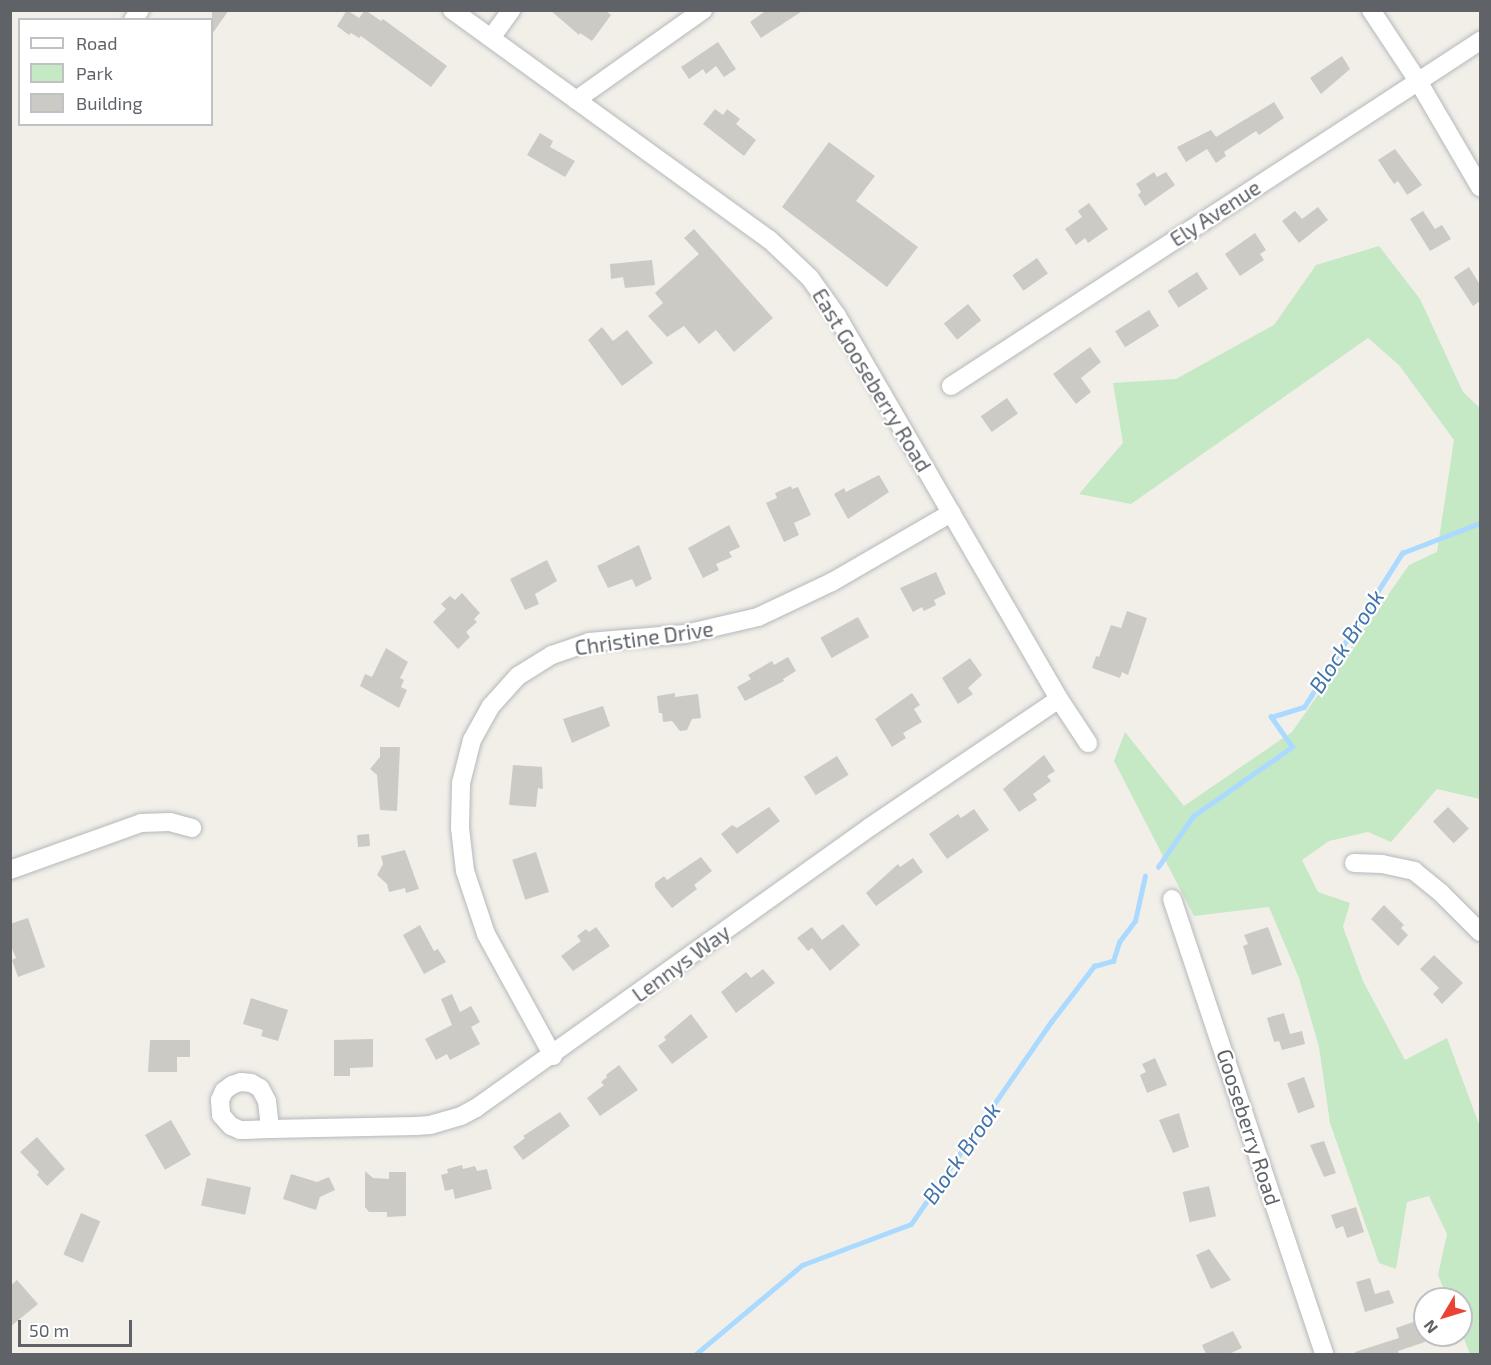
<!DOCTYPE html>
<html>
<head>
<meta charset="utf-8">
<style>
	body { margin:0 }
	#map { position:relative; width:1491px; height:1365px; overflow:hidden; background:#f1efe8; font-family:"Exo 2",sans-serif }
	div>[style] { position:absolute }
	.green>* { inset:0; background:#c5e8c5 }
	.stream>* { height:4.5px; margin:-2.25px; padding:0 2.25px; transform-origin:2.25px; border-radius:2.25px; background:#aadaff }
	.building>* { inset:0; background:#cccac5; transform-origin:0 0 }
	.roads { filter:drop-shadow(0 0 2px #b5b8bc) drop-shadow(0 0 2px #b5b8bc) }
	.minor>* { height:18px; margin:-9px; padding:0 9px; transform-origin:9px; border-radius:9px; background:#fff }
	span { translate:-50% -50%; white-space:nowrap; text-align:center; line-height:1.15; -webkit-text-stroke:4.5px #fff; paint-order:stroke }
	.street-label { font-size:21px; color:#5f6368 }
	.water-label { font-size:22px; color:#4174aa; font-style:italic }
	.frame { position:absolute; inset:0; border:12px solid #5f6368; pointer-events:none }
	.legend { position:absolute; left:18px; top:18px; width:195px; height:108px; box-sizing:border-box; background:#fff; border:2px solid #bfc1c3; margin:0; padding:8px 10px; list-style:none; font-size:18px; color:#5f6368 }
	.legend li { display:flex; align-items:center; gap:12px; height:30px }
	.legend b { width:30px; border:2px solid #bfc1c3 }
	.north { position:absolute; left:1413px; top:1287px; width:60px; height:60px; box-sizing:border-box; background:#fff; border:2px solid #bfc1c3; border-radius:50%; rotate:232deg; font-size:16px; font-weight:700; line-height:24px; text-align:center; color:#5f6368 }
	.north::after { content:''; display:block; margin:auto; width:21px; height:27px; background:#ea4335; clip-path:polygon(50% 0,100% 100%,50% 72%,0 100%) }
	.scale { position:absolute; left:18px; top:1320px; width:114px; height:27px; box-sizing:border-box; border:3px solid #5f6368; border-top:0; padding-left:8px; font-size:18px; line-height:21px; white-space:nowrap; color:#5f6368; -webkit-text-stroke:4px #fff; paint-order:stroke }
</style>
</head>
<body>
<div id="map">
	<div class="green">
		<i style="clip-path:polygon(1379px 246px,1420px 299px,1463px 392px,1480px 408px,1480px 799px,1437px 789px,1391px 842px,1368px 832px,1329px 841px,1302px 860px,1318px 892px,1350px 903px,1343px 927px,1363px 981px,1405px 1060px,1447px 1038px,1480px 1127px,1480px 1354px,1470px 1354px,1461px 1331px,1461px 1299px,1448px 1299px,1438px 1275px,1447px 1234px,1429px 1196px,1407px 1202px,1396px 1269px,1379px 1263px,1330px 1123px,1319px 1047px,1299px 978px,1269px 907px,1194px 916px,1114px 761px,1125px 732px,1184px 806px,1292px 732px,1409px 565px,1437px 552px,1454px 440px,1399px 365px,1368px 338px,1131px 504px,1079px 494px,1123px 443px,1113px 383px,1176px 379px,1274px 325px,1316px 265px)"></i>
	</div>
	<div class="stream">
		<i style="left:1158px;top:867px;width:62px;rotate:-55.5deg"></i>
		<i style="left:1193px;top:816px;width:121px;rotate:-34.9deg"></i>
		<i style="left:1292px;top:747px;width:37px;rotate:-125deg"></i>
		<i style="left:1271px;top:717px;width:34px;rotate:-17deg"></i>
		<i style="left:1304px;top:707px;width:183px;rotate:-57.5deg"></i>
		<i style="left:1402px;top:553px;width:84px;rotate:-21deg"></i>
		<i style="left:696px;top:1354px;width:138px;rotate:-40deg"></i>
		<i style="left:802px;top:1265px;width:116px;rotate:-20.6deg"></i>
		<i style="left:911px;top:1224px;width:246px;rotate:-55.3deg"></i>
		<i style="left:1051px;top:1022px;width:71px;rotate:-52.5deg"></i>
		<i style="left:1094px;top:966px;width:20px;rotate:-15deg"></i>
		<i style="left:1113px;top:961px;width:20px;rotate:-72deg"></i>
		<i style="left:1119px;top:942px;width:26px;rotate:-53deg"></i>
		<i style="left:1135px;top:921px;width:46px;rotate:-77.5deg"></i>
	</div>
	<div class="building">
		<i style="clip-path:polygon(212px 10px,229px 10px,212px 34px)"></i>
		<i style="clip-path:polygon(347px 10px,359px 18px,365px 10px,381px 21px,383px 19px,447px 66px,431px 87px,361px 36px,359px 38px,351px 33px,349px 35px,337px 26px)"></i>
		<i style="clip-path:polygon(550px 10px,605px 10px,611px 15px,592px 41px,580px 33px,579px 35px)"></i>
		<i style="clip-path:polygon(767px 10px,804px 10px,761px 38px,750px 22px)"></i>
		<i style="clip-path:polygon(718px 42px,736px 69px,724px 77px,716px 66px,706px 74px,703px 69px,689px 79px,681px 67px)"></i>
		<i style="clip-path:polygon(1342px 56px,1350px 69px,1321px 94px,1310px 78px)"></i>
		<i style="clip-path:polygon(1274px 102px,1284px 118px,1259px 135px,1256px 131px,1224px 152px,1226px 156px,1216px 163px,1207px 149px,1186px 162px,1177px 147px,1211px 130px,1216px 137px)"></i>
		<i style="clip-path:polygon(715px 109px,723px 115px,727px 109px,740px 119px,736px 124px,756px 140px,744px 156px,703px 124px)"></i>
		<i style="clip-path:polygon(540px 133px,553px 141px,550px 147px,575px 161px,565px 177px,527px 155px)"></i>
		<i style="clip-path:polygon(829px 142px,875px 176px,856px 201px,918px 247px,887px 287px,782px 207px)"></i>
		<i style="clip-path:polygon(1395px 149px,1422px 185px,1407px 195px,1398px 181px,1394px 184px,1378px 160px)"></i>
		<i style="clip-path:polygon(1154px 172px,1157px 177px,1166px 172px,1175px 185px,1145px 206px,1138px 195px,1141px 192px,1136px 184px)"></i>
		<i style="clip-path:polygon(1089px 203px,1108px 229px,1088px 243px,1085px 238px,1076px 245px,1065px 229px,1082px 217px,1078px 211px)"></i>
		<i style="clip-path:polygon(1318px 207px,1328px 220px,1299px 243px,1282px 221px,1295px 211px,1302px 219px)"></i>
		<i style="clip-path:polygon(1423px 211px,1435px 229px,1442px 225px,1451px 239px,1430px 251px,1410px 219px)"></i>
		<i style="clip-path:polygon(694px 229px,773px 318px,734px 352px,716px 330px,699px 344px,684px 326px,667px 337px,648px 316px,663px 303px,655px 293px,699px 254px,684px 238px)"></i>
		<i style="clip-path:polygon(1255px 233px,1266px 250px,1260px 254px,1264px 260px,1240px 276px,1225px 254px)"></i>
		<i style="left:1037px;top:258px;width:19px;height:30px;rotate:55deg"></i>
		<i style="clip-path:polygon(652px 260px,655px 285px,625px 288px,623px 277px,611px 279px,610px 264px)"></i>
		<i style="clip-path:polygon(1469px 267px,1480px 285px,1480px 301px,1473px 306px,1454px 277px)"></i>
		<i style="left:1197px;top:272px;width:20px;height:35px;rotate:57deg"></i>
		<i style="left:968px;top:304px;width:21px;height:31px;rotate:51deg"></i>
		<i style="left:1149px;top:310px;width:19px;height:40px;rotate:58deg"></i>
		<i style="clip-path:polygon(602px 327px,613px 341px,627px 330px,653px 363px,622px 386px,588px 340px)"></i>
		<i style="clip-path:polygon(1090px 347px,1101px 362px,1081px 378px,1091px 392px,1076px 404px,1053px 374px)"></i>
		<i style="left:1007px;top:398px;width:19px;height:32px;rotate:55deg"></i>
		<i style="clip-path:polygon(879px 475px,889px 492px,848px 519px,834px 494px,844px 488px,846px 492px)"></i>
		<i style="clip-path:polygon(791px 486px,792px 489px,798px 487px,811px 515px,794px 523px,799px 535px,784px 542px,766px 503px,777px 498px,775px 493px)"></i>
		<i style="clip-path:polygon(729px 525px,740px 547px,729px 552px,732px 557px,716px 564px,719px 570px,703px 578px,688px 548px)"></i>
		<i style="clip-path:polygon(639px 545px,652px 579px,636px 587px,632px 579px,608px 588px,597px 566px)"></i>
		<i style="clip-path:polygon(547px 560px,557px 581px,535px 594px,539px 604px,525px 610px,510px 579px)"></i>
		<i style="clip-path:polygon(936px 572px,946px 594px,934px 600px,936px 605px,924px 611px,922px 607px,913px 612px,900px 588px)"></i>
		<i style="clip-path:polygon(462px 593px,480px 613px,474px 619px,477px 622px,466px 632px,470px 637px,458px 649px,433px 622px,446px 609px,441px 604px,450px 596px,455px 600px)"></i>
		<i style="clip-path:polygon(1127px 611px,1147px 618px,1128px 675px,1122px 672px,1120px 678px,1092px 668px,1096px 656px,1099px 657px,1111px 625px,1121px 628px)"></i>
		<i style="left:858px;top:617px;width:23px;height:43px;rotate:61deg"></i>
		<i style="clip-path:polygon(386px 648px,408px 662px,400px 678px,404px 680px,401px 687px,407px 690px,399px 708px,360px 686px,365px 674px,372px 677px)"></i>
		<i style="clip-path:polygon(788px 657px,796px 671px,783px 679px,784px 681px,745px 701px,737px 687px,751px 679px,748px 675px,772px 661px,774px 665px)"></i>
		<i style="clip-path:polygon(970px 658px,982px 675px,968px 688px,973px 694px,958px 704px,942px 678px)"></i>
		<i style="clip-path:polygon(675px 693px,675px 697px,698px 694px,701px 718px,692px 719px,687px 730px,680px 731px,672px 721px,663px 722px,662px 713px,659px 713px,657px 696px)"></i>
		<i style="clip-path:polygon(912px 693px,920px 705px,914px 709px,922px 722px,903px 733px,906px 738px,892px 747px,875px 719px)"></i>
		<i style="clip-path:polygon(603px 706px,610px 726px,572px 743px,563px 719px)"></i>
		<i style="clip-path:polygon(380px 747px,400px 747px,397px 811px,380px 810px,377px 775px,370px 769px,380px 757px)"></i>
		<i style="clip-path:polygon(1044px 755px,1055px 771px,1047px 776px,1051px 781px,1033px 794px,1037px 800px,1019px 812px,1003px 789px)"></i>
		<i style="left:837px;top:756px;width:22px;height:39px;rotate:58deg"></i>
		<i style="clip-path:polygon(513px 765px,542px 767px,543px 789px,538px 788px,536px 807px,509px 805px)"></i>
		<i style="clip-path:polygon(769px 807px,780px 821px,737px 854px,721px 834px,732px 825px,737px 828px)"></i>
		<i style="left:1448px;top:807px;width:30px;height:21px;rotate:46deg"></i>
		<i style="clip-path:polygon(974px 809px,989px 830px,947px 859px,929px 834px,958px 814px,961px 818px)"></i>
		<i style="left:369px;top:834px;width:12px;height:12px;rotate:85deg"></i>
		<i style="clip-path:polygon(405px 850px,419px 889px,406px 893px,405px 888px,389px 892px,387px 884px,377px 875px,383px 864px,381px 856px)"></i>
		<i style="left:536px;top:852px;width:42px;height:25px;rotate:72deg"></i>
		<i style="clip-path:polygon(701px 857px,712px 871px,694px 885px,697px 889px,672px 908px,655px 887px,655px 883px,664px 876px,667px 880px)"></i>
		<i style="clip-path:polygon(913px 858px,923px 872px,876px 906px,866px 893px,898px 864px,900px 867px)"></i>
		<i style="clip-path:polygon(1384px 905px,1404px 925px,1401px 928px,1408px 935px,1398px 946px,1371px 919px)"></i>
		<i style="clip-path:polygon(28px 918px,45px 967px,18px 977px,12px 960px,16px 958px,10px 944px,10px 924px)"></i>
		<i style="clip-path:polygon(843px 924px,860px 945px,830px 971px,812px 948px,808px 951px,797px 938px,812px 927px,822px 940px)"></i>
		<i style="clip-path:polygon(420px 925px,434px 951px,438px 949px,446px 962px,424px 974px,403px 935px)"></i>
		<i style="clip-path:polygon(596px 927px,610px 946px,573px 971px,561px 956px,581px 941px,577px 936px,586px 929px,589px 932px)"></i>
		<i style="clip-path:polygon(1268px 927px,1282px 965px,1252px 975px,1243px 946px,1248px 944px,1244px 935px)"></i>
		<i style="clip-path:polygon(1434px 955px,1463px 983px,1442px 1004px,1433px 994px,1439px 988px,1420px 969px)"></i>
		<i style="clip-path:polygon(763px 969px,775px 983px,736px 1013px,721px 992px,746px 972px,751px 978px)"></i>
		<i style="clip-path:polygon(452px 994px,460px 1012px,471px 1006px,480px 1022px,471px 1027px,480px 1044px,450px 1060px,447px 1054px,436px 1060px,425px 1039px,452px 1025px,441px 999px)"></i>
		<i style="clip-path:polygon(251px 998px,288px 1010px,278px 1041px,261px 1036px,263px 1030px,243px 1024px)"></i>
		<i style="clip-path:polygon(1284px 1013px,1290px 1034px,1302px 1031px,1305px 1044px,1282px 1050px,1279px 1041px,1274px 1042px,1267px 1018px)"></i>
		<i style="clip-path:polygon(691px 1014px,708px 1037px,672px 1064px,658px 1046px,666px 1040px,664px 1037px)"></i>
		<i style="clip-path:polygon(373px 1039px,373px 1067px,350px 1068px,350px 1076px,334px 1076px,334px 1040px)"></i>
		<i style="clip-path:polygon(150px 1040px,190px 1040px,190px 1057px,177px 1057px,177px 1072px,148px 1072px)"></i>
		<i style="clip-path:polygon(1155px 1058px,1167px 1085px,1147px 1093px,1140px 1075px,1146px 1072px,1142px 1064px)"></i>
		<i style="clip-path:polygon(619px 1065px,638px 1090px,600px 1116px,587px 1098px,604px 1085px,601px 1082px,607px 1077px,606px 1075px)"></i>
		<i style="left:1304px;top:1077px;width:32px;height:18px;rotate:70deg"></i>
		<i style="clip-path:polygon(560px 1112px,570px 1126px,523px 1160px,513px 1147px,525px 1138px,523px 1136px)"></i>
		<i style="clip-path:polygon(1179px 1113px,1189px 1147px,1173px 1153px,1159px 1120px)"></i>
		<i style="left:171px;top:1120px;width:40px;height:30px;rotate:60deg"></i>
		<i style="clip-path:polygon(37px 1137px,65px 1169px,47px 1186px,37px 1175px,39px 1172px,20px 1152px)"></i>
		<i style="clip-path:polygon(1324px 1141px,1336px 1173px,1324px 1177px,1310px 1145px)"></i>
		<i style="clip-path:polygon(462px 1165px,463px 1169px,475px 1166px,477px 1171px,487px 1169px,492px 1189px,455px 1199px,453px 1189px,445px 1191px,441px 1175px,448px 1173px,447px 1169px)"></i>
		<i style="clip-path:polygon(365px 1171px,373px 1178px,389px 1179px,389px 1172px,406px 1172px,406px 1216px,387px 1217px,387px 1212px,369px 1212px,365px 1207px)"></i>
		<i style="clip-path:polygon(291px 1174px,317px 1182px,329px 1177px,335px 1190px,320px 1197px,316px 1210px,283px 1199px)"></i>
		<i style="left:207px;top:1178px;width:45px;height:28px;rotate:12deg"></i>
		<i style="left:1209px;top:1186px;width:31px;height:27px;rotate:77deg"></i>
		<i style="clip-path:polygon(1356px 1207px,1364px 1232px,1347px 1238px,1343px 1226px,1336px 1229px,1331px 1215px)"></i>
		<i style="left:81px;top:1213px;width:21px;height:45px;rotate:23deg"></i>
		<i style="clip-path:polygon(1209px 1249px,1231px 1280px,1211px 1289px,1196px 1255px)"></i>
		<i style="clip-path:polygon(1370px 1278px,1375px 1294px,1389px 1290px,1394px 1303px,1365px 1312px,1356px 1282px)"></i>
		<i style="clip-path:polygon(17px 1280px,38px 1304px,10px 1327px,10px 1286px)"></i>
		<i style="clip-path:polygon(1425px 1318px,1425px 1342px,1398px 1351px,1399px 1354px,1356px 1354px,1355px 1352px,1399px 1338px,1396px 1328px)"></i>
		<i style="clip-path:polygon(1233px 1331px,1242px 1348px,1229px 1354px,1206px 1354px,1202px 1345px)"></i>
	</div>
	<div class="roads">
		<div class="minor">
			<i style="left:452px;top:10px;width:392px;rotate:35.9deg"></i>
			<i style="left:770px;top:240px;width:55px;rotate:43.5deg"></i>
			<i style="left:810px;top:278px;width:47px;rotate:54.6deg"></i>
			<i style="left:837px;top:316px;width:443px;rotate:59.9deg"></i>
			<i style="left:1059px;top:699px;width:53px;rotate:56.6deg"></i>
			<i style="left:1371px;top:10px;width:85px;rotate:56.5deg"></i>
			<i style="left:1418px;top:81px;width:123px;rotate:59.7deg"></i>
			<i style="left:133px;top:20px;width:12px;rotate:-55deg"></i>
			<i style="left:491px;top:38px;width:34px;rotate:-54deg"></i>
			<i style="left:576px;top:100px;width:156px;rotate:-35.3deg"></i>
			<i style="left:951px;top:386px;width:632px;rotate:-33.11deg"></i>
			<i style="left:1354px;top:863px;width:28px;rotate:2deg"></i>
			<i style="left:1382px;top:864px;width:33px;rotate:12deg"></i>
			<i style="left:1414px;top:871px;width:35px;rotate:39deg"></i>
			<i style="left:1441px;top:893px;width:55px;rotate:45deg"></i>
			<i style="left:10px;top:870px;width:139px;rotate:-19.7deg"></i>
			<i style="left:141px;top:823px;width:29px;rotate:-2deg"></i>
			<i style="left:170px;top:822px;width:23px;rotate:15deg"></i>
			<i style="left:1172px;top:899px;width:480px;rotate:71.5deg"></i>
			<i style="left:553px;top:1056px;width:139px;rotate:-118.8deg"></i>
			<i style="left:486px;top:934px;width:66px;rotate:-108.4deg"></i>
			<i style="left:465px;top:871px;width:43px;rotate:-96.6deg"></i>
			<i style="left:460px;top:828px;width:45px;rotate:-88.7deg"></i>
			<i style="left:461px;top:783px;width:44px;rotate:-75.7deg"></i>
			<i style="left:472px;top:740px;width:39px;rotate:-61deg"></i>
			<i style="left:491px;top:706px;width:40px;rotate:-48deg"></i>
			<i style="left:518px;top:676px;width:40px;rotate:-32deg"></i>
			<i style="left:552px;top:655px;width:39px;rotate:-19deg"></i>
			<i style="left:589px;top:642px;width:96px;rotate:-4.8deg"></i>
			<i style="left:685px;top:634px;width:75px;rotate:-13.1deg"></i>
			<i style="left:758px;top:617px;width:82px;rotate:-25.3deg"></i>
			<i style="left:832px;top:582px;width:138px;rotate:-30.1deg"></i>
			<i style="left:270px;top:1129px;width:28px;rotate:-96deg"></i>
			<i style="left:267px;top:1101px;width:15px;rotate:-118deg"></i>
			<i style="left:260px;top:1088px;width:10px;rotate:-151deg"></i>
			<i style="left:251px;top:1083px;width:10px;rotate:-174deg"></i>
			<i style="left:241px;top:1082px;width:9px;rotate:162deg"></i>
			<i style="left:232px;top:1085px;width:10px;rotate:143deg"></i>
			<i style="left:224px;top:1091px;width:10px;rotate:114deg"></i>
			<i style="left:220px;top:1100px;width:15px;rotate:86deg"></i>
			<i style="left:221px;top:1115px;width:15px;rotate:48deg"></i>
			<i style="left:231px;top:1126px;width:10px;rotate:24deg"></i>
			<i style="left:240px;top:1130px;width:5px"></i>
			<i style="left:245px;top:1130px;width:25px;rotate:-2deg"></i>
			<i style="left:270px;top:1129px;width:146px;rotate:-1.2deg"></i>
			<i style="left:416px;top:1126px;width:14px;rotate:-4deg"></i>
			<i style="left:430px;top:1125px;width:32px;rotate:-16deg"></i>
			<i style="left:461px;top:1116px;width:17px;rotate:-28deg"></i>
			<i style="left:476px;top:1108px;width:484px;rotate:-35.5deg"></i>
			<i style="left:870px;top:827px;width:228px;rotate:-34.1deg"></i>
		</div>
	</div>
	<div class="street-label">
		<span style="left:1215px;top:213px;rotate:-33deg">Ely Avenue</span>
		<span style="left:872px;top:380px;rotate:59deg">East Gooseberry Road</span>
		<span style="left:644px;top:638px;rotate:-8deg">Christine Drive</span>
		<span style="left:681px;top:963px;rotate:-36deg">Lennys Way</span>
		<span style="left:1249px;top:1127px;rotate:72deg">Gooseberry Road</span>
	</div>
	<div class="water-label">
		<span style="left:1346px;top:641px;rotate:-57deg">Block Brook</span>
		<span style="left:961px;top:1153px;rotate:-55deg">Block Brook</span>
	</div>
	<div class="frame"></div>
	<ul class="legend">
	<li><b style="height:8px;background:#fff"></b>Road</li>
	<li><b style="height:16px;background:#c5e8c5"></b>Park</li>
	<li><b style="height:16px;background:#cccac5"></b>Building</li>
	</ul>
	<div class="north">N</div>
	<div class="scale">50 m</div>
</div>
</body>
</html>
